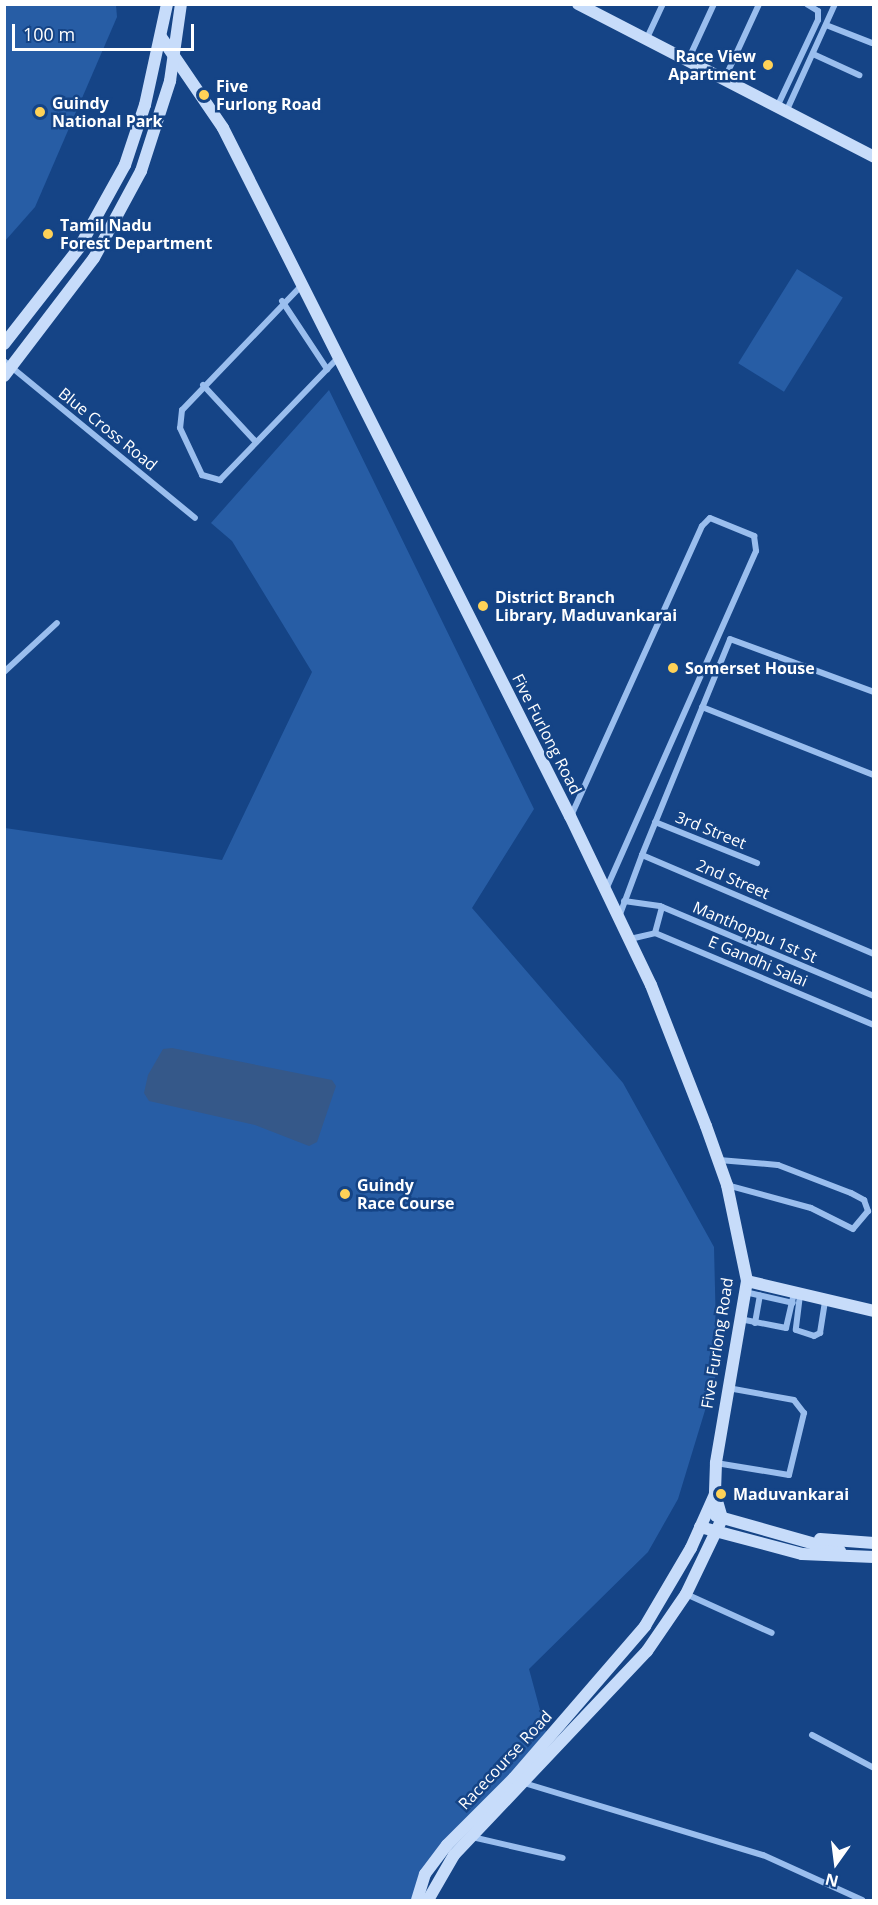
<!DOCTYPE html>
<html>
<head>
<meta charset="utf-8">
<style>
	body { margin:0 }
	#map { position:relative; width:878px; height:1905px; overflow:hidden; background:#154486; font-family:"Open Sans",sans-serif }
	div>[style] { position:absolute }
	.green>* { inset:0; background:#275da5; transform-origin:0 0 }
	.water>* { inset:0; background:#355889 }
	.street>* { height:6px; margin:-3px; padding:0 3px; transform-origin:3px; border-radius:3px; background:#9abeee }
	.secondary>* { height:12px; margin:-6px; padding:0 6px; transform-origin:6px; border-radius:6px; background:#c7dcfa }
	.dots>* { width:16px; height:16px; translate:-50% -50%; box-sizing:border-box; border:3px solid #154486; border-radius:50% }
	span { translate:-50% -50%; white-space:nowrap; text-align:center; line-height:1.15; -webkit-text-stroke:5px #154486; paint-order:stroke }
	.poi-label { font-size:16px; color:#fff; font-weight:700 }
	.right { translate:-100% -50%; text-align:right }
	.left { translate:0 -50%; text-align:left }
	.street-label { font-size:16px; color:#fff }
	.frame { position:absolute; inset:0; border:6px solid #fff; pointer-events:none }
	.north { position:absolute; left:806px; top:1833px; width:60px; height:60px; -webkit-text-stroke:4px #154486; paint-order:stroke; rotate:194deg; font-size:16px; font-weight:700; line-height:24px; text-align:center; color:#fff }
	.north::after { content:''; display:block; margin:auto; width:21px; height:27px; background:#fff; clip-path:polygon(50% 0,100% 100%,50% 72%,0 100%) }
	.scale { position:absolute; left:12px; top:24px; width:182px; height:27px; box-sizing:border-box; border:3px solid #fff; border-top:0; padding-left:8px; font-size:18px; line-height:21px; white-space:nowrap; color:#fff; -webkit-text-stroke:4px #154486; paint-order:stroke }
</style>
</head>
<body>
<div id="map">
	<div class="green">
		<i style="clip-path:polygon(5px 4px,116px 5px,117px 17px,35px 207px,5px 241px)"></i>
		<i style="left:797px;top:269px;width:54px;height:111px;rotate:32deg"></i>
		<i style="clip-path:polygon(329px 390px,534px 809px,472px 908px,623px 1083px,714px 1247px,717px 1371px,678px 1499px,648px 1552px,529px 1669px,546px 1732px,433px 1866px,421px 1900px,5px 1900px,5px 828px,222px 860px,312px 672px,232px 541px,211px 523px)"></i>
	</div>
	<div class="water">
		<i style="clip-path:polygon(172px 1048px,332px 1080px,336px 1086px,317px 1142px,309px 1146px,255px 1125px,149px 1101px,144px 1093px,148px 1075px,163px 1049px)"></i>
	</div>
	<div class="street">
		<i style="left:826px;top:25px;width:49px;rotate:21.4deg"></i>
		<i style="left:647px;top:38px;width:38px;rotate:-65deg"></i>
		<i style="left:813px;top:54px;width:51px;rotate:24.5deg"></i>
		<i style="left:689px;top:58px;width:60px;rotate:-65.2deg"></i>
		<i style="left:725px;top:78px;width:81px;rotate:-65.3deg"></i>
		<i style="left:777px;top:107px;width:96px;rotate:-64.8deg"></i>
		<i style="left:818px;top:20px;width:9px;rotate:-90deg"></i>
		<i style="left:818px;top:11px;width:13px;rotate:-148deg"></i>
		<i style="left:786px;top:112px;width:119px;rotate:-65.6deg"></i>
		<i style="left:302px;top:285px;width:173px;rotate:133.8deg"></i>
		<i style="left:182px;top:410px;width:18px;rotate:96deg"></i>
		<i style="left:180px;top:428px;width:52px;rotate:64.9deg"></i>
		<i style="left:202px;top:475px;width:19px;rotate:16deg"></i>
		<i style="left:220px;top:480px;width:170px;rotate:-46deg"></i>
		<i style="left:282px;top:301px;width:82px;rotate:56.5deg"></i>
		<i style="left:4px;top:361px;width:247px;rotate:39.4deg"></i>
		<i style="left:203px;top:385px;width:78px;rotate:47.1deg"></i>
		<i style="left:4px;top:672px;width:72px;rotate:-42.8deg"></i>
		<i style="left:702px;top:707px;width:185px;rotate:21.6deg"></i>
		<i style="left:571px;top:816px;width:318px;rotate:-65.7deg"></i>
		<i style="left:702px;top:526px;width:11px;rotate:-45deg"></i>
		<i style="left:710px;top:518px;width:48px;rotate:22.2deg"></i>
		<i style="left:754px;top:536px;width:15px;rotate:82deg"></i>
		<i style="left:756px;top:551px;width:370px;rotate:113.9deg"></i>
		<i style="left:655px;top:822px;width:110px;rotate:21.9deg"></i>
		<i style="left:642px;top:855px;width:233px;rotate:-67.8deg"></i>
		<i style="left:730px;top:639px;width:153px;rotate:20.2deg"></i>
		<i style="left:624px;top:901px;width:36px;rotate:8deg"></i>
		<i style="left:660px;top:906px;width:232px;rotate:22.8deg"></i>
		<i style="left:619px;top:917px;width:66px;rotate:-69.6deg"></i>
		<i style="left:642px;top:855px;width:252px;rotate:23.1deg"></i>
		<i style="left:655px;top:933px;width:27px;rotate:-75deg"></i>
		<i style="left:630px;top:939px;width:26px;rotate:-13deg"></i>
		<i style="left:655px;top:933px;width:238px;rotate:22.8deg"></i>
		<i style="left:719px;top:1160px;width:59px;rotate:4.8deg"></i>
		<i style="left:778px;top:1165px;width:78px;rotate:21deg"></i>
		<i style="left:851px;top:1193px;width:15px;rotate:28deg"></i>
		<i style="left:864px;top:1200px;width:12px;rotate:70deg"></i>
		<i style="left:868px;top:1211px;width:23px;rotate:130deg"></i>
		<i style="left:853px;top:1229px;width:47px;rotate:-153.4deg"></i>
		<i style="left:811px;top:1208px;width:87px;rotate:-164.7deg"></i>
		<i style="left:745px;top:1292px;width:49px;rotate:12.9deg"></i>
		<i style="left:800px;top:1295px;width:35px;rotate:97deg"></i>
		<i style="left:796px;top:1330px;width:19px;rotate:18deg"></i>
		<i style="left:814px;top:1336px;width:7px;rotate:-27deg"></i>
		<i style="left:820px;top:1333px;width:32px;rotate:-81deg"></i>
		<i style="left:740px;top:1319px;width:47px;rotate:11.1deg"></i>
		<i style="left:786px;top:1328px;width:36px;rotate:-77deg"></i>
		<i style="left:755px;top:1323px;width:28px;rotate:-80deg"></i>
		<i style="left:716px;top:1463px;width:74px;rotate:9.3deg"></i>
		<i style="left:789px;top:1475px;width:64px;rotate:-76.4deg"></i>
		<i style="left:804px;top:1413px;width:16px;rotate:-128deg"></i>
		<i style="left:794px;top:1400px;width:67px;rotate:-169.7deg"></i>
		<i style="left:686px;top:1594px;width:94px;rotate:24.4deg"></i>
		<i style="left:812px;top:1735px;width:70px;rotate:28deg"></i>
		<i style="left:524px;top:1783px;width:250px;rotate:16.8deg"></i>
		<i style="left:763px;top:1855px;width:109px;rotate:24.4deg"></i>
		<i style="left:472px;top:1837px;width:93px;rotate:13deg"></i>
	</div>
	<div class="secondary">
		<i style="left:578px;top:4px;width:333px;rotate:27.3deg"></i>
		<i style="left:161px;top:37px;width:110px;rotate:55.7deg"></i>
		<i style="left:223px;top:128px;width:771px;rotate:63.24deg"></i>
		<i style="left:570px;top:816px;width:187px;rotate:64.4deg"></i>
		<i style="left:651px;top:985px;width:151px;rotate:68.7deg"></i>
		<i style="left:706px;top:1126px;width:63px;rotate:70.4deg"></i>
		<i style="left:727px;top:1185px;width:98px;rotate:78.2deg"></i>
		<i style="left:747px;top:1281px;width:185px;rotate:99.7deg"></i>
		<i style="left:716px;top:1463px;width:31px;rotate:92deg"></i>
		<i style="left:715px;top:1494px;width:26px;rotate:74deg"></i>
		<i style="left:4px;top:344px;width:122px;rotate:-52deg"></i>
		<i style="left:79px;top:248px;width:95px;rotate:-61deg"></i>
		<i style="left:125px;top:165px;width:63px;rotate:-71.6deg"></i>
		<i style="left:145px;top:105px;width:103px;rotate:-77.7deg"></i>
		<i style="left:4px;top:376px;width:148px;rotate:-52.7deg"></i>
		<i style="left:94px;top:258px;width:99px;rotate:-61.6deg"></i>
		<i style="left:141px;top:171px;width:95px;rotate:-72.1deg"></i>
		<i style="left:170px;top:81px;width:78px;rotate:-81.9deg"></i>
		<i style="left:747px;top:1281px;width:130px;rotate:13.3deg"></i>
		<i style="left:716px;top:1516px;width:129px;rotate:15.8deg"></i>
		<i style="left:700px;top:1527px;width:106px;rotate:14.8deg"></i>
		<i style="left:802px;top:1554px;width:72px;rotate:2.4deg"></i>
		<i style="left:820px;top:1539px;width:54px;rotate:4.2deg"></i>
		<i style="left:417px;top:1900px;width:27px;rotate:-73deg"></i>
		<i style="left:425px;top:1874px;width:36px;rotate:-53deg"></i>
		<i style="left:447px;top:1845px;width:95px;rotate:-45deg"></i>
		<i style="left:514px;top:1778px;width:201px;rotate:-49.2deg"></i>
		<i style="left:645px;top:1626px;width:91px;rotate:-59.5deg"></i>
		<i style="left:691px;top:1548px;width:59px;rotate:-66deg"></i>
		<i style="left:428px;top:1900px;width:52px;rotate:-60deg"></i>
		<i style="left:454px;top:1855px;width:281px;rotate:-46.6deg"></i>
		<i style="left:647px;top:1651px;width:69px;rotate:-55.6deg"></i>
		<i style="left:686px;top:1594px;width:83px;rotate:-64.4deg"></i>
	</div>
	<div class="dots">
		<i style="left:768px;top:65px;background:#ffd257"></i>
		<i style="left:204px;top:95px;background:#ffd257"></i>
		<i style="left:40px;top:112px;background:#ffd257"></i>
		<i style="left:48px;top:234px;background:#ffd257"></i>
		<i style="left:483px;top:606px;background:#ffd257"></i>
		<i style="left:673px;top:668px;background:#ffd257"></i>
		<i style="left:345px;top:1194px;background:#ffd257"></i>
		<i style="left:721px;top:1494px;background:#ffd257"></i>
	</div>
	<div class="poi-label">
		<span class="right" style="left:756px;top:65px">Race View<br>Apartment</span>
		<span class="left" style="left:216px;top:95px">Five<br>Furlong Road</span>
		<span class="left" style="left:52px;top:112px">Guindy<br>National Park</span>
		<span class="left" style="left:60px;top:234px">Tamil Nadu<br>Forest Department</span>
		<span class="left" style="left:495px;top:606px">District Branch<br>Library, Maduvankarai</span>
		<span class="left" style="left:685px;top:668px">Somerset House</span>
		<span class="left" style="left:357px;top:1194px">Guindy<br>Race Course</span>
		<span class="left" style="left:733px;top:1494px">Maduvankarai</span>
	</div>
	<div class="street-label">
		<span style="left:108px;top:429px;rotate:39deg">Blue Cross Road</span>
		<span style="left:547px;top:734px;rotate:63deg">Five Furlong Road</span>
		<span style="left:711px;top:830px;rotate:22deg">3rd Street</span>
		<span style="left:733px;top:879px;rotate:23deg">2nd Street</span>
		<span style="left:755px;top:932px;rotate:23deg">Manthoppu 1st St</span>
		<span style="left:758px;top:961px;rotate:23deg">E Gandhi Salai</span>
		<span style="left:717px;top:1343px;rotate:-81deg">Five Furlong Road</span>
		<span style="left:505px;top:1760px;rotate:-47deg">Racecourse Road</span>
	</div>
	<div class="frame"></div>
	<div class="north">N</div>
	<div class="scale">100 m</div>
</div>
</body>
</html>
